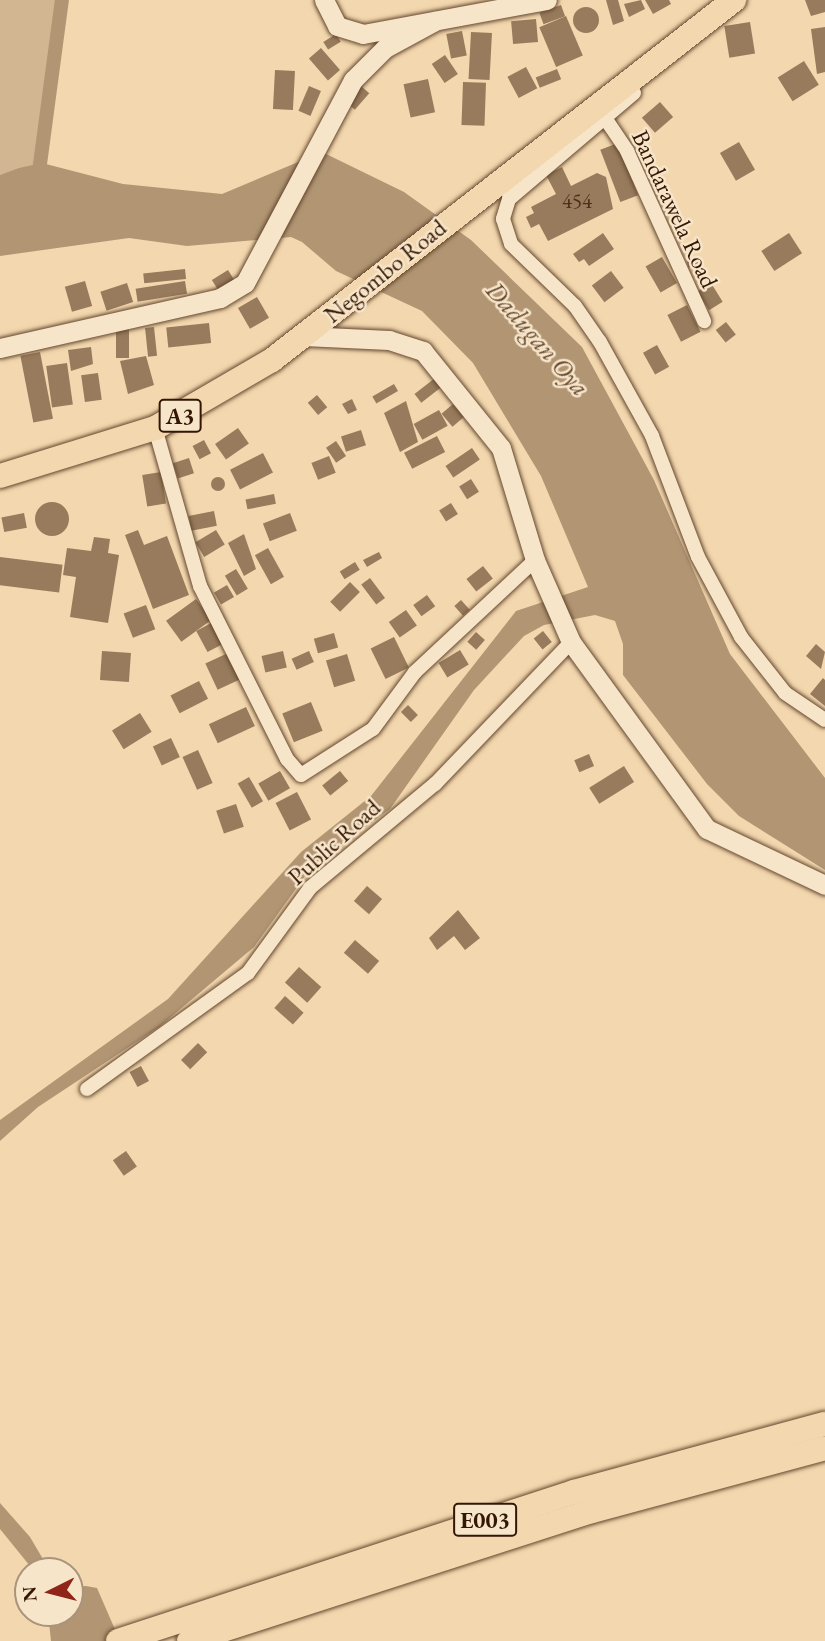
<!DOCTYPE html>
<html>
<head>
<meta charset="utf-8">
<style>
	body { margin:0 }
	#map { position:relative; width:825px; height:1641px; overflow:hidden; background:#f3d7ae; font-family:"EB Garamond",serif }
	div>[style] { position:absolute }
	.green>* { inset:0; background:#d2b691 }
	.water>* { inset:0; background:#b29674 }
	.canal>* { height:14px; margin:-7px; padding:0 7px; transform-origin:7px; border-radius:7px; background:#b29674 }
	.building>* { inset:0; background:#977b5c; transform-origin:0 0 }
	.round { border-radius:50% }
	.roads { filter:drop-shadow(0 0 2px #63472e) drop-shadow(0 0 2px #63472e) }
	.street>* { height:14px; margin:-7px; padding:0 7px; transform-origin:7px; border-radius:7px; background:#f7e5ca }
	.secondary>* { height:19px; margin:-9.5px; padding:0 9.5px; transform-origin:9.5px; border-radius:9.5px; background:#f7e5ca }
	.highway>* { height:24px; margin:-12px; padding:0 12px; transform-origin:12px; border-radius:12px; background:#f3d7ae }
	span { translate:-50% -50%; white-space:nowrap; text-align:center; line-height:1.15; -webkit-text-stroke:5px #f7e5ca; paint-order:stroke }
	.number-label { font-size:21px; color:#4c301a }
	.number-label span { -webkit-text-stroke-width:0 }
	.shield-label span { padding:2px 5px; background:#f7e5ca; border:2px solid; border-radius:5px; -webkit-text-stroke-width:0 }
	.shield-label { font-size:23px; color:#331704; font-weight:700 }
	.street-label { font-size:24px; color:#331704 }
	.water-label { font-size:26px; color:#664a31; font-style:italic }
	.north { position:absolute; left:14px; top:1557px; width:70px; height:70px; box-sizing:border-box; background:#f7e5ca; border:2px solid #a9937b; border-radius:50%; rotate:264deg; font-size:19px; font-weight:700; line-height:28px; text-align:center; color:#331704 }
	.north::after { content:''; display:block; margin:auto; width:24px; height:32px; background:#8f2418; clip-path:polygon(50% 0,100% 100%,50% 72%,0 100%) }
</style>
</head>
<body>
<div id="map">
	<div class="green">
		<i style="clip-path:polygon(0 0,56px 0,42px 163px,0 175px)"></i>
	</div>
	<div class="water">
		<i style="clip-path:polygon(322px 152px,404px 192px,471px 240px,582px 347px,654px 480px,730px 654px,825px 778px,825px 870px,739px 816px,707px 784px,623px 675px,623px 644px,615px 621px,595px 615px,544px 625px,524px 636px,474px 690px,390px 809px,313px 865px,254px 947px,159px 1027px,38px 1107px,0 1141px,0 1120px,168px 999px,301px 852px,371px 796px,516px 611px,588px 587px,541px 476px,473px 363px,422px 311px,336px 271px,302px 242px,291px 237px,187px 246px,129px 238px,0 256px,0 175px,19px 168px,42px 163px,123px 184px,222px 194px)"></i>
		<i style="clip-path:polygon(0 1503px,30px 1537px,50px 1571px,34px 1571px,0 1529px)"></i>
		<i style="clip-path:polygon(86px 1586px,97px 1588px,120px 1641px,51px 1641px,48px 1613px,70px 1613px,70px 1587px)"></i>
	</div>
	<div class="canal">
		<i style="left:38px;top:179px;width:181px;rotate:-82.4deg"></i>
	</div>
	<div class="building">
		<i style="clip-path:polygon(606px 0,618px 0,624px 21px,613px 25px)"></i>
		<i style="clip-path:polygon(641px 0,645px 9px,629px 17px,624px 4px)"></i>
		<i style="clip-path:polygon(645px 0,669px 0,671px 4px,653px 14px)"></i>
		<i style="clip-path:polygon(805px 0,825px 0,825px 12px,811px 16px)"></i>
		<i style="left:561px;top:5px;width:12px;height:23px;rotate:70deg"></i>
		<i class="round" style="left:573px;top:7px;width:26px;height:26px"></i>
		<i style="left:566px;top:16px;width:43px;height:29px;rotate:67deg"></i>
		<i style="left:536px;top:19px;width:23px;height:25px;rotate:85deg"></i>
		<i style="left:750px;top:22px;width:32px;height:26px;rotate:81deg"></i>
		<i style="clip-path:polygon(825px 27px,825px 72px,817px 74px,811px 29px)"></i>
		<i style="left:462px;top:31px;width:25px;height:16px;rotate:79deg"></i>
		<i style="left:471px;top:32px;width:21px;height:47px;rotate:3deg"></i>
		<i style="left:336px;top:34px;width:9px;height:15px;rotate:58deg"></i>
		<i style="left:321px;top:48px;width:29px;height:16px;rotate:49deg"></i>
		<i style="left:445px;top:55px;width:23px;height:16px;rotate:56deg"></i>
		<i style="left:804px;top:61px;width:28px;height:31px;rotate:58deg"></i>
		<i style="left:526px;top:67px;width:24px;height:21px;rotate:62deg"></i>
		<i style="left:557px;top:69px;width:11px;height:23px;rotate:68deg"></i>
		<i style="left:275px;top:70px;width:20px;height:39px;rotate:3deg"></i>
		<i style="left:428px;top:79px;width:34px;height:25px;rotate:78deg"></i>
		<i style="left:463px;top:82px;width:23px;height:43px;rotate:2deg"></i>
		<i style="left:309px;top:86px;width:13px;height:27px;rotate:23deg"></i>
		<i style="left:361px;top:86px;width:11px;height:22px;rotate:41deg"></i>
		<i style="left:660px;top:102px;width:20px;height:24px;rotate:49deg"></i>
		<i style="left:739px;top:142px;width:32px;height:22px;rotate:60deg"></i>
		<i style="left:618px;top:143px;width:56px;height:19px;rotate:69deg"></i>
		<i style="clip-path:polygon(562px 167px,571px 186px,597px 173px,606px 177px,613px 209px,548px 241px,539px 224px,531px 228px,526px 217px,534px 213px,531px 207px,556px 194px,546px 175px)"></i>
		<i style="clip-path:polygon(603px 233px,614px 249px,589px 266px,584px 259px,579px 262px,573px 254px)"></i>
		<i style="left:789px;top:233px;width:24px;height:33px;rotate:57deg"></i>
		<i style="left:698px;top:256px;width:9px;height:12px;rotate:77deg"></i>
		<i style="left:662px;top:257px;width:30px;height:19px;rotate:60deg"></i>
		<i style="left:185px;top:269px;width:10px;height:42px;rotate:84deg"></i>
		<i style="left:228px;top:270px;width:13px;height:19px;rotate:58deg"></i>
		<i style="left:611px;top:271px;width:21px;height:24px;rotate:53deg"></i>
		<i style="left:85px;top:281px;width:26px;height:21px;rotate:74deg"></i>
		<i style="left:185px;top:281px;width:13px;height:50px;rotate:81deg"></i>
		<i style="left:127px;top:283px;width:20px;height:28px;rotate:72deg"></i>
		<i style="left:711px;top:283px;width:22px;height:16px;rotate:58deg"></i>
		<i style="left:257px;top:297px;width:24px;height:22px;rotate:60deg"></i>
		<i style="left:687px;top:305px;width:30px;height:22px;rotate:63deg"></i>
		<i style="left:726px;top:322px;width:16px;height:13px;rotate:52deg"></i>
		<i style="left:209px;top:323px;width:20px;height:43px;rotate:84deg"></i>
		<i style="left:154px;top:327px;width:29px;height:9px;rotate:84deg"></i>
		<i style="left:116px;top:328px;width:13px;height:30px"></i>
		<i style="left:657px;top:345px;width:25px;height:16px;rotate:61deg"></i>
		<i style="clip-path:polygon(91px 347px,93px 364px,71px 371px,68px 350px)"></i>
		<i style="left:40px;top:352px;width:68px;height:20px;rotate:79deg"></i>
		<i style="clip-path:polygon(146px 356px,154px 385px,128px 394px,120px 361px)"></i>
		<i style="left:67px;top:363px;width:42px;height:21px;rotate:82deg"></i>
		<i style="left:98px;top:373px;width:27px;height:17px;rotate:82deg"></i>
		<i style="left:435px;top:378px;width:11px;height:26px;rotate:52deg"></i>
		<i style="left:394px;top:384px;width:8px;height:25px;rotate:60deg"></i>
		<i style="left:317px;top:395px;width:16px;height:12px;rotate:50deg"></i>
		<i style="clip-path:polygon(352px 399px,357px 410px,348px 414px,342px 404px)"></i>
		<i style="clip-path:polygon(406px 401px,418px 442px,400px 452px,384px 413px)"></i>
		<i style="left:453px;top:404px;width:17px;height:15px;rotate:50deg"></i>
		<i style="left:439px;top:410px;width:18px;height:29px;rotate:61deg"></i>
		<i style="left:238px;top:428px;width:19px;height:28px;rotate:55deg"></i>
		<i style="left:361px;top:430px;width:16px;height:21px;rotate:72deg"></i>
		<i style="left:437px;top:436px;width:18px;height:37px;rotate:63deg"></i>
		<i style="left:204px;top:440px;width:15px;height:13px;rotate:62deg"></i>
		<i style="left:336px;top:441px;width:18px;height:12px;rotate:56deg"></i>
		<i style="left:472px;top:448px;width:14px;height:32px;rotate:56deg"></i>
		<i style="left:263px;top:453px;width:22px;height:37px;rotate:63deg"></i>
		<i style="left:329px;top:456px;width:18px;height:19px;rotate:68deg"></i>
		<i style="left:189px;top:458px;width:16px;height:17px;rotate:72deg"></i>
		<i style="left:161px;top:472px;width:32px;height:19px;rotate:81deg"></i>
		<i class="round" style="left:211px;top:477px;width:14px;height:14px"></i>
		<i style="left:471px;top:479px;width:15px;height:14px;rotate:58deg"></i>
		<i style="left:274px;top:494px;width:10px;height:29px;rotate:79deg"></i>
		<i class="round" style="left:35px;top:502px;width:34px;height:34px"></i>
		<i style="left:451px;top:503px;width:13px;height:14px;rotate:58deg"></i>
		<i style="left:214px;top:511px;width:15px;height:26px;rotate:79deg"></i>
		<i style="left:24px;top:513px;width:15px;height:23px;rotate:79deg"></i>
		<i style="left:290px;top:513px;width:19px;height:29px;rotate:69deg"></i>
		<i style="clip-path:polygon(138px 530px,144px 545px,167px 536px,189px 595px,153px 609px,125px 535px)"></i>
		<i style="left:216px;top:530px;width:17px;height:24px;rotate:59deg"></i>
		<i style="clip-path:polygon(244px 534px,256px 569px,244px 576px,228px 543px)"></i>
		<i style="clip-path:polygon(94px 537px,110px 539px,108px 553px,119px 555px,108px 623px,70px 617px,76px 577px,63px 575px,67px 548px,91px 551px)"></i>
		<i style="left:268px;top:548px;width:33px;height:15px;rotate:61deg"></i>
		<i style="clip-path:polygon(379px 552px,382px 558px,367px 567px,363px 560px)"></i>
		<i style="left:0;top:557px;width:63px;height:28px;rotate:7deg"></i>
		<i style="left:355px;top:562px;width:9px;height:18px;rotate:58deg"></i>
		<i style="left:483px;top:566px;width:16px;height:21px;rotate:52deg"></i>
		<i style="left:236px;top:569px;width:23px;height:13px;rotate:59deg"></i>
		<i style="left:370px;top:578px;width:25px;height:11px;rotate:53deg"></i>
		<i style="left:350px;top:582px;width:14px;height:28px;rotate:45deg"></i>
		<i style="left:227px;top:585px;width:14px;height:15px;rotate:60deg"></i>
		<i style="left:427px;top:595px;width:14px;height:17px;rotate:54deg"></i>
		<i style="left:196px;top:599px;width:26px;height:37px;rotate:54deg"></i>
		<i style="left:461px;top:600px;width:13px;height:9px;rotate:48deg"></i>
		<i style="left:146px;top:605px;width:26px;height:24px;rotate:69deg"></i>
		<i style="left:406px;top:610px;width:19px;height:21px;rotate:55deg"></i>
		<i style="left:213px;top:622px;width:24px;height:19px;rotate:62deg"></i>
		<i style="left:543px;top:631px;width:14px;height:12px;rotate:51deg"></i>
		<i style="left:476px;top:632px;width:12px;height:13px;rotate:42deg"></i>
		<i style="left:334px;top:633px;width:15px;height:21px;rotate:74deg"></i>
		<i style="left:394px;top:637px;width:34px;height:26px;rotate:64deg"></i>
		<i style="clip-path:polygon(816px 644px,825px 652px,821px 669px,806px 656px)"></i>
		<i style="left:460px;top:650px;width:17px;height:25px;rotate:59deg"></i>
		<i style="left:102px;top:651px;width:29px;height:29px;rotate:4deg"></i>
		<i style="left:283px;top:651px;width:17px;height:22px;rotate:77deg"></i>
		<i style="left:309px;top:651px;width:12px;height:19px;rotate:66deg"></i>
		<i style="left:228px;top:653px;width:29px;height:25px;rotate:65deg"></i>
		<i style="left:347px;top:654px;width:28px;height:22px;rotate:73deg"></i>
		<i style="clip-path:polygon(823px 678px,825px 680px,825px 706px,810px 694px)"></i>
		<i style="left:199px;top:681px;width:20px;height:32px;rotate:63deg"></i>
		<i style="left:311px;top:702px;width:31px;height:31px;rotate:68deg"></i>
		<i style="left:408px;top:705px;width:14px;height:10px;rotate:45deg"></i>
		<i style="left:246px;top:707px;width:21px;height:41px;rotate:65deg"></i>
		<i style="left:140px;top:713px;width:22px;height:33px;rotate:58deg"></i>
		<i style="left:171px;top:738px;width:21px;height:20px;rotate:65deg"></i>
		<i style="left:198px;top:750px;width:36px;height:17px;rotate:66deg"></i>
		<i style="left:589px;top:754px;width:13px;height:16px;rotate:67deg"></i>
		<i style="left:624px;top:766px;width:19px;height:41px;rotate:58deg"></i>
		<i style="left:280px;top:771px;width:20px;height:25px;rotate:60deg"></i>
		<i style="left:340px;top:771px;width:13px;height:23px;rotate:51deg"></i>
		<i style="left:249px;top:777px;width:28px;height:13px;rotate:60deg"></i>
		<i style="left:297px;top:792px;width:31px;height:24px;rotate:63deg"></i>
		<i style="left:236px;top:804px;width:24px;height:21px;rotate:71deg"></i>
		<i style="left:367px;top:886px;width:20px;height:20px;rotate:41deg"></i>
		<i style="clip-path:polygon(458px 910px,480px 938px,465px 950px,454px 936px,437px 950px,429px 938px)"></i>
		<i style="left:355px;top:940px;width:32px;height:17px;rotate:41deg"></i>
		<i style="left:299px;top:967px;width:30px;height:21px;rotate:42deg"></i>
		<i style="left:285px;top:996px;width:25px;height:16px;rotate:42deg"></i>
		<i style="left:198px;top:1043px;width:13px;height:24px;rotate:45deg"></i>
		<i style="left:141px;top:1066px;width:17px;height:13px;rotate:62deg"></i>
		<i style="left:126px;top:1151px;width:19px;height:16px;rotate:55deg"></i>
	</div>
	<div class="roads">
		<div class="street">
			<i style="left:634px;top:93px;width:164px;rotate:139.7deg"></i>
			<i style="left:509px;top:199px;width:21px;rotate:107deg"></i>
			<i style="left:503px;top:219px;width:26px;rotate:72deg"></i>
			<i style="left:511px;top:244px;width:89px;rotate:44.1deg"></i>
			<i style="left:575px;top:306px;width:44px;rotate:55.2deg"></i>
			<i style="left:600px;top:342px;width:107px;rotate:61deg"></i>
			<i style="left:652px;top:436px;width:129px;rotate:69.2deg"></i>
			<i style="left:698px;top:557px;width:91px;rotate:61.7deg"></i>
			<i style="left:741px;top:637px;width:71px;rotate:51.8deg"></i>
			<i style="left:785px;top:693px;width:48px;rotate:34deg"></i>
			<i style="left:605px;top:118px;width:40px;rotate:56deg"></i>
			<i style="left:627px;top:151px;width:187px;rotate:65.6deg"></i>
			<i style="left:155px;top:428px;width:164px;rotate:74.1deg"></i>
			<i style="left:200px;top:586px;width:194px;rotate:63.3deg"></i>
			<i style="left:287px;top:759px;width:21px;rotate:49deg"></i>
			<i style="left:301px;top:775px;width:85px;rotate:-32.6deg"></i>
			<i style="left:373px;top:729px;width:71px;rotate:-53.6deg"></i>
			<i style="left:415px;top:672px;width:164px;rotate:-43deg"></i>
			<i style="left:87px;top:1089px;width:198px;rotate:-35.8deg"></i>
			<i style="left:248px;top:973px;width:105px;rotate:-53.9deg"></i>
			<i style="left:310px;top:888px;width:163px;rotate:-39.8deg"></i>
			<i style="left:435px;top:784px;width:197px;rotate:-46.2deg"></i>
		</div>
		<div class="secondary">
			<i style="left:324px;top:0;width:29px;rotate:63deg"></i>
			<i style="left:337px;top:26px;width:27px;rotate:17deg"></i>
			<i style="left:363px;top:34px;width:187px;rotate:-10.5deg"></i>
			<i style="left:304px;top:336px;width:85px;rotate:2.7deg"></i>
			<i style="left:389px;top:340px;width:36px;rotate:18deg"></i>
			<i style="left:423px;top:351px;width:124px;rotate:51.2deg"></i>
			<i style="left:501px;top:448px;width:117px;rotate:73.1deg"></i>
			<i style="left:535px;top:560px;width:90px;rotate:66.3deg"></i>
			<i style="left:571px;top:642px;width:231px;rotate:54deg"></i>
			<i style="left:707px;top:829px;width:131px;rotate:25.4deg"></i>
			<i style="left:0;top:348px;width:226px;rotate:-12.8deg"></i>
			<i style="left:220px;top:298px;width:29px;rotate:-31deg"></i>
			<i style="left:245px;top:283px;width:230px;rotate:-62deg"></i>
			<i style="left:353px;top:80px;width:45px;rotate:-45deg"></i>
			<i style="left:385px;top:48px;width:57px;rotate:-28.4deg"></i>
		</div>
		<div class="highway">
			<i style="left:0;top:476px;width:162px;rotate:-17.2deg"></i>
			<i style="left:155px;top:428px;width:135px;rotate:-30.2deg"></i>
			<i style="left:272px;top:360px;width:586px;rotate:-37.93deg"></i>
			<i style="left:118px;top:1641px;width:480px;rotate:-18.1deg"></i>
			<i style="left:574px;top:1492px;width:260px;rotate:-15.2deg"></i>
			<i style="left:189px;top:1641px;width:423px;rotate:-17.9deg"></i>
			<i style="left:592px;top:1511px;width:241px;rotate:-15.1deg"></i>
		</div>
	</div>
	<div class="number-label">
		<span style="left:577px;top:201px">454</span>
	</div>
	<div class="shield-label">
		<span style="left:180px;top:416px">A3</span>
		<span style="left:485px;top:1520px">E003</span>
	</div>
	<div class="street-label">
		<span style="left:675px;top:209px;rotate:65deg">Bandarawela Road</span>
		<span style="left:385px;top:271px;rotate:-39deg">Negombo Road</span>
		<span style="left:334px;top:842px;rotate:-42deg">Public Road</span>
	</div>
	<div class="water-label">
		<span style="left:537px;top:339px;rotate:49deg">Dadugan Oya</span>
	</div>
	<div class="north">N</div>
</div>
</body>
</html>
